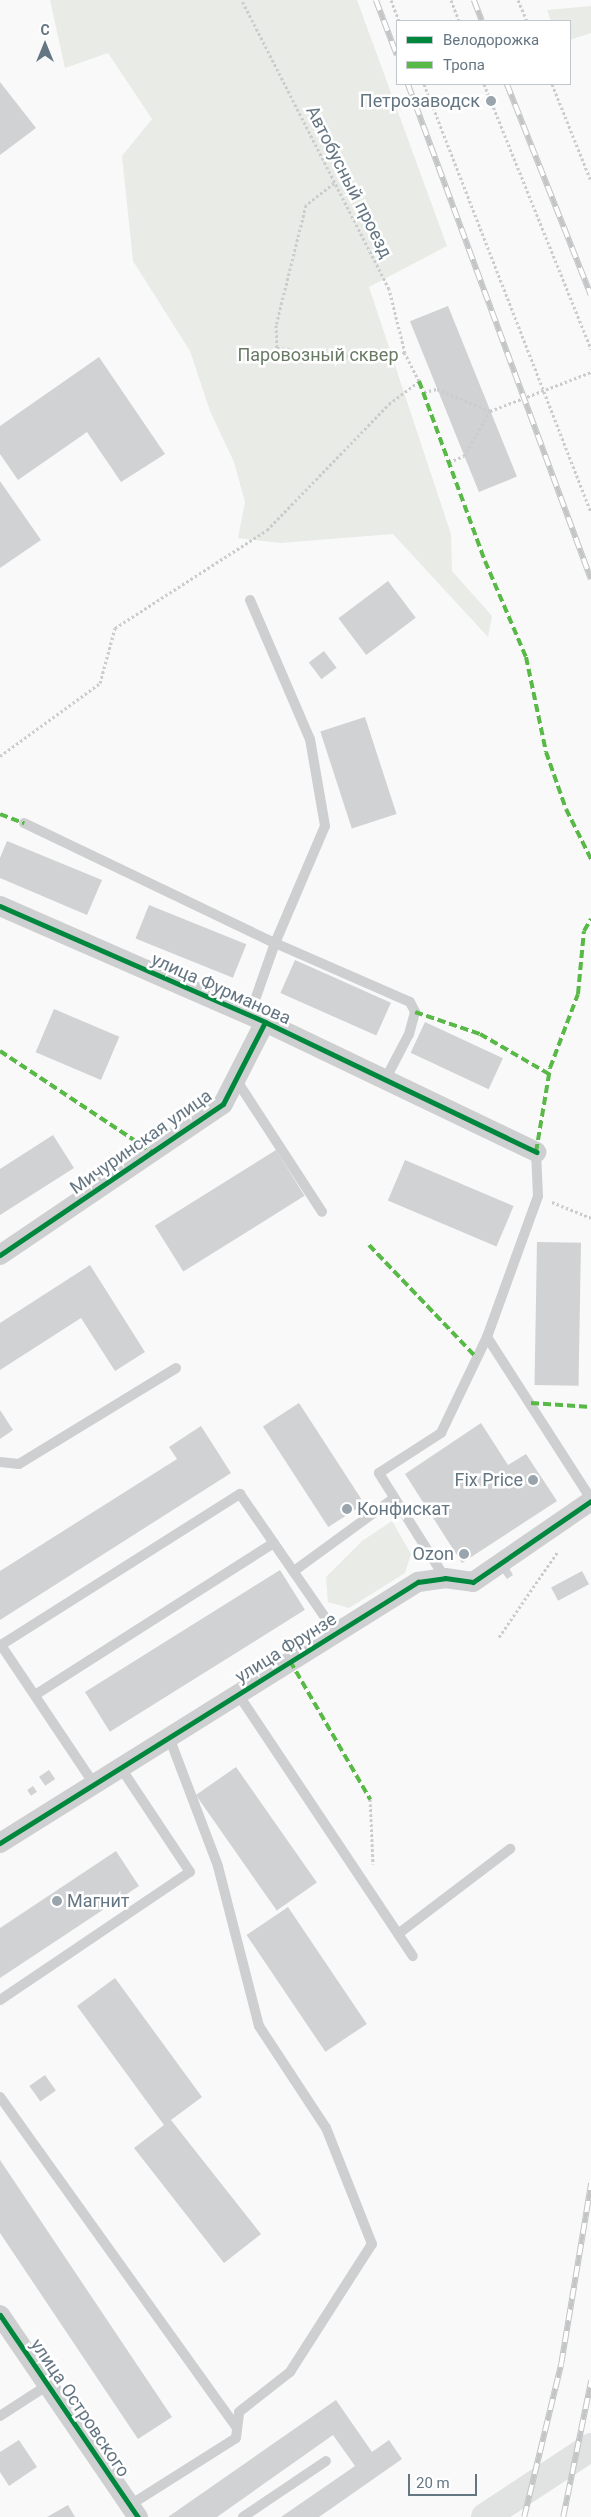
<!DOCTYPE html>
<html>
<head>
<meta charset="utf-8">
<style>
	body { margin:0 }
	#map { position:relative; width:591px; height:2517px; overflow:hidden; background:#f9f9f9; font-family:Roboto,sans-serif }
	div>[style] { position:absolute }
	.green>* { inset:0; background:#e8ebe6 }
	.building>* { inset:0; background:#d0d2d3; transform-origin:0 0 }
	.path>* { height:3px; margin-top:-1.5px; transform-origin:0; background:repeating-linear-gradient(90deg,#cbcccd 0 2.5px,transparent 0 5px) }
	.lane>* { height:10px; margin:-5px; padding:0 5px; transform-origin:5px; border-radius:5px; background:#cecfd0 }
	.street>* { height:20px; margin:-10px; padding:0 10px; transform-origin:10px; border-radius:10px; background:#cecfd0 }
	.secondary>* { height:28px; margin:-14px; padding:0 14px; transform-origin:14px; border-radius:14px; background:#e1e2e2 }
	.rail>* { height:5.5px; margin-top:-2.75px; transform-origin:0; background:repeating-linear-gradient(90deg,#fff 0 11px,#c3c5c6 0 22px); box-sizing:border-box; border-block:1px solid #c3c5c6 }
	.quiet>* { height:4px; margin-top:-2px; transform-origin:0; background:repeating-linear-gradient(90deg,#58b947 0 8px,transparent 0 12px) }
	.cycleway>* { height:5px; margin:-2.5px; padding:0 2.5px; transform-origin:2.5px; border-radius:2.5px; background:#00873e }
	.dots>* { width:14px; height:14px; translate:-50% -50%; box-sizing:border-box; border:2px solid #fff; border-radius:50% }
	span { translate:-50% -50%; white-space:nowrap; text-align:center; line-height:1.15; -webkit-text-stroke:5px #fff; paint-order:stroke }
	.poi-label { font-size:18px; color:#657683 }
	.right { translate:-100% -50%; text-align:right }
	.left { translate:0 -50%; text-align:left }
	.street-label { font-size:18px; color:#657683 }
	.park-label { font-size:18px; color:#687a64 }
	.legend { position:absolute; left:396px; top:20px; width:175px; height:65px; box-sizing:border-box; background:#fff; border:1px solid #c1c8cd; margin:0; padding:6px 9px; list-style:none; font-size:15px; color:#657683 }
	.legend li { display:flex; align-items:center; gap:10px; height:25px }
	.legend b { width:25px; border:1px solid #c1c8cd }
	.north { position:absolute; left:20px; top:20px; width:50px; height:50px; -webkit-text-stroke:4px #fff; paint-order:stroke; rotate:0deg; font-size:14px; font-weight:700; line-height:20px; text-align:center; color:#657683 }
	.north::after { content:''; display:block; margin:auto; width:18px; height:22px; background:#657683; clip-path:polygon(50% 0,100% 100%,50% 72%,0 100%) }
	.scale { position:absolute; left:408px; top:2474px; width:69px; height:22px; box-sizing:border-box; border:2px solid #657683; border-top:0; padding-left:6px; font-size:15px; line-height:18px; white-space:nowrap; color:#657683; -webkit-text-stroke:4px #fff; paint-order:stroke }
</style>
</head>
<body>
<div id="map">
	<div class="green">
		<i style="clip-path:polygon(50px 0,357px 0,447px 246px,369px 287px,451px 534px,452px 571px,492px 616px,488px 637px,393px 534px,280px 543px,238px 538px,245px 502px,234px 462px,210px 411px,190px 351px,133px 261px,122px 156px,152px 119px,108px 53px,65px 68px)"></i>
		<i style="clip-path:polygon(591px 6px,591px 33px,570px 40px,570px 21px,551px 21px,547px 10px)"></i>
		<i style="clip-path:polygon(392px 1521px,411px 1554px,405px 1573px,349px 1608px,328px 1602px,326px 1577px,362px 1541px)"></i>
	</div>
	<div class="building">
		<i style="clip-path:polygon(0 82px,36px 128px,0 155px)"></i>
		<i style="left:448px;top:306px;width:184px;height:41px;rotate:68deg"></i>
		<i style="clip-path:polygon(99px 357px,165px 454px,121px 482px,87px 432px,18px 480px,0 454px,0 426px)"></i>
		<i style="clip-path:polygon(0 481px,41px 540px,0 568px)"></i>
		<i style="left:388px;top:581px;width:46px;height:62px;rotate:53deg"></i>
		<i style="left:324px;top:651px;width:21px;height:19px;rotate:53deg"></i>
		<i style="left:365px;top:717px;width:102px;height:47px;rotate:72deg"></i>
		<i style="clip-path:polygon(7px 841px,102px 880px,87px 915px,0 878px,0 858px)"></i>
		<i style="left:149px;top:905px;width:105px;height:36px;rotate:22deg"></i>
		<i style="left:295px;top:960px;width:105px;height:36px;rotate:24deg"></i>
		<i style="left:54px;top:1009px;width:71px;height:47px;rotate:23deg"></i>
		<i style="left:425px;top:1022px;width:86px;height:34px;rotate:25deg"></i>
		<i style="clip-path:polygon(53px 1135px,74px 1168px,0 1215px,0 1169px)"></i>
		<i style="left:276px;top:1150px;width:54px;height:143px;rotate:58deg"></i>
		<i style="left:405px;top:1160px;width:118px;height:44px;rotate:23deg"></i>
		<i style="left:537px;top:1242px;width:44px;height:143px;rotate:1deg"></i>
		<i style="clip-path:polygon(90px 1265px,145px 1352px,115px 1371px,81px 1318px,0 1370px,0 1323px)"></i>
		<i style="left:299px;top:1403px;width:120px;height:43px;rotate:57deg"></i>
		<i style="clip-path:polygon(0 1410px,13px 1430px,0 1439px)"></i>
		<i style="clip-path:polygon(481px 1423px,508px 1465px,526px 1454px,557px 1501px,462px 1563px,405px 1474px)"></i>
		<i style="clip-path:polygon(201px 1426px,231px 1473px,0 1620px,0 1571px,177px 1459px,169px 1447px)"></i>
		<i style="clip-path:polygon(509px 1568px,513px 1575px,507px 1579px,502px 1572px)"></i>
		<i style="left:280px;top:1570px;width:47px;height:230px;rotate:58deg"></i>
		<i style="left:582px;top:1571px;width:15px;height:35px;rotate:62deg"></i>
		<i style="left:236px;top:1767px;width:141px;height:49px;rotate:55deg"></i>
		<i style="left:49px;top:1770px;width:11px;height:12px;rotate:56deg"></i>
		<i style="left:33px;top:1786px;width:7px;height:7px;rotate:56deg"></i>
		<i style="clip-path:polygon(116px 1851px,139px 1886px,0 1978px,0 1928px)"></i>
		<i style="left:288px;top:1907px;width:141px;height:50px;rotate:56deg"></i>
		<i style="clip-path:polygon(115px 1978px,202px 2097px,171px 2120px,261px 2234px,224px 2263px,134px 2148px,164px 2125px,77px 2006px)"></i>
		<i style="left:45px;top:2075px;width:19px;height:19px;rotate:55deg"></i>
		<i style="clip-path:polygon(0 2160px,172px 2417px,138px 2439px,0 2233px)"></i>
		<i style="clip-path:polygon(336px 2400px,372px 2452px,389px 2440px,402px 2459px,319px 2517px,281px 2517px,355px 2466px,333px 2435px,217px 2517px,168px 2517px)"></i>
		<i style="clip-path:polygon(19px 2440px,37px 2467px,9px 2486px,0 2472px,0 2452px)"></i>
		<i style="clip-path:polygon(68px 2505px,75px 2517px,47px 2517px)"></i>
	</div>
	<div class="path">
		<i style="left:391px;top:0;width:22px;rotate:69deg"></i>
		<i style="left:451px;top:0;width:22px;rotate:69deg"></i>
		<i style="left:518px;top:0;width:23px;rotate:67deg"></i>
		<i style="left:424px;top:84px;width:459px;rotate:68.7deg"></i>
		<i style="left:484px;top:84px;width:286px;rotate:68deg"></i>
		<i style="left:552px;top:84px;width:105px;rotate:68.1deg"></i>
		<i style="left:334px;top:183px;width:36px;rotate:142deg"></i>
		<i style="left:306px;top:205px;width:124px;rotate:104deg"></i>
		<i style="left:276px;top:325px;width:23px;rotate:88deg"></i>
		<i style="left:277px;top:348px;width:102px;rotate:6.2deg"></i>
		<i style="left:378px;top:359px;width:28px;rotate:-13deg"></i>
		<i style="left:424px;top:392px;width:13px;rotate:-13deg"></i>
		<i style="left:437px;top:389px;width:57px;rotate:22.5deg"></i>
		<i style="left:449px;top:462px;width:16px;rotate:-22deg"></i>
		<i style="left:464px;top:456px;width:52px;rotate:-60deg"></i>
		<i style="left:490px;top:411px;width:108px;rotate:-21.1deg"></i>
		<i style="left:0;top:756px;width:124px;rotate:-36.1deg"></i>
		<i style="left:100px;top:683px;width:57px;rotate:-74.7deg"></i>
		<i style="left:115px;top:628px;width:181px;rotate:-32.8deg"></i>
		<i style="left:267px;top:530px;width:175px;rotate:-45.9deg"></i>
		<i style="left:389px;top:404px;width:38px;rotate:-37deg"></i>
		<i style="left:419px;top:381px;width:31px;rotate:-117deg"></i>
		<i style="left:405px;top:353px;width:66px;rotate:-104deg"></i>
		<i style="left:389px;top:289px;width:324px;rotate:-117deg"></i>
		<i style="left:552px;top:1202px;width:42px;rotate:22.3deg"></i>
		<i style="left:499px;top:1637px;width:104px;rotate:-55.5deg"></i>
		<i style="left:370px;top:1799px;width:65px;rotate:87.4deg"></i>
	</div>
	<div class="lane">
		<i style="left:250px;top:600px;width:151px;rotate:66.7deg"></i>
		<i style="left:310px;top:739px;width:88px;rotate:80.2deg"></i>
		<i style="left:325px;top:826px;width:127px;rotate:113.1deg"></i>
		<i style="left:275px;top:943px;width:147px;rotate:23.6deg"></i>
		<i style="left:410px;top:1002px;width:11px;rotate:63deg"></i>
		<i style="left:415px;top:1012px;width:23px;rotate:105deg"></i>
		<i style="left:409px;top:1034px;width:52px;rotate:117.6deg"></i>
		<i style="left:24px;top:823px;width:278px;rotate:25.6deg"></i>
		<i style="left:275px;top:943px;width:78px;rotate:109.4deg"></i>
		<i style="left:237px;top:1081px;width:156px;rotate:57deg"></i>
		<i style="left:487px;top:1337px;width:193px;rotate:57.3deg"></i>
		<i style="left:0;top:1462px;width:19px;rotate:6deg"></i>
		<i style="left:19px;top:1464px;width:184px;rotate:-31.4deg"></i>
		<i style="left:294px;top:1571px;width:124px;rotate:-36.1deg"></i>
		<i style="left:445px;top:1578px;width:124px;rotate:-122.2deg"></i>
		<i style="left:379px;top:1473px;width:74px;rotate:-32.8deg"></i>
		<i style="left:441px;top:1433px;width:106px;rotate:-64.4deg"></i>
		<i style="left:487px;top:1337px;width:150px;rotate:-70.1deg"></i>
		<i style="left:538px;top:1196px;width:44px;rotate:-92.6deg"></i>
		<i style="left:238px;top:1694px;width:315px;rotate:56.3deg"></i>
		<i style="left:35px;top:1695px;width:283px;rotate:-32.5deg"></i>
		<i style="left:94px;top:1784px;width:167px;rotate:-123.8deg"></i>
		<i style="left:1px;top:1645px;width:283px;rotate:-32.3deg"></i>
		<i style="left:240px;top:1494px;width:169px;rotate:55.4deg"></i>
		<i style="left:398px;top:1934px;width:141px;rotate:-37.2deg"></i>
		<i style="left:0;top:2000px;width:229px;rotate:-34deg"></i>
		<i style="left:190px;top:1872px;width:125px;rotate:-123.6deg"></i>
		<i style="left:0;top:2097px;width:407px;rotate:54.4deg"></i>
		<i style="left:0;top:2416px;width:57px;rotate:-32.9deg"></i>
		<i style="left:130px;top:2505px;width:125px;rotate:-32.3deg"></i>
		<i style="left:236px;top:2438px;width:26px;rotate:-83deg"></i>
		<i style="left:239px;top:2412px;width:65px;rotate:-38.1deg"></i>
		<i style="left:290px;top:2372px;width:152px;rotate:-57.4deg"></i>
		<i style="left:372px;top:2244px;width:125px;rotate:-111.6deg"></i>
		<i style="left:326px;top:2128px;width:122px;rotate:-123.3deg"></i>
		<i style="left:259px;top:2026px;width:165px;rotate:-104.4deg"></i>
		<i style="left:218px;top:1866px;width:138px;rotate:-110.8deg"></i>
		<i style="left:243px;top:2517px;width:100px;rotate:-34deg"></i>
	</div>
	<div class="street">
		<i style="left:0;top:906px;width:289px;rotate:23.6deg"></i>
		<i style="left:265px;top:1022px;width:301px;rotate:25.6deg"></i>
		<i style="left:0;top:1255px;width:269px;rotate:-34.1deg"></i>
		<i style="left:223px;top:1104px;width:92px;rotate:-62.9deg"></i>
		<i style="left:0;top:1843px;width:493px;rotate:-32deg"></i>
		<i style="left:418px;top:1582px;width:27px;rotate:-8deg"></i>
		<i style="left:445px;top:1578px;width:28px;rotate:8deg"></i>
		<i style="left:473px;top:1582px;width:143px;rotate:-34.5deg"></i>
		<i style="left:0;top:2315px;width:245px;rotate:55.7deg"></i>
	</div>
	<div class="secondary">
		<i style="left:485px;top:2517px;width:127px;rotate:-33.4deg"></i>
	</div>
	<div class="rail">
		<i style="left:376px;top:0;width:59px;rotate:69.1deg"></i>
		<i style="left:474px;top:0;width:22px;rotate:69deg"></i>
		<i style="left:408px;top:84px;width:528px;rotate:69.71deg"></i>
		<i style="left:507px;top:84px;width:227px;rotate:68.3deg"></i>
		<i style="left:524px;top:2517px;width:157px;rotate:-76.4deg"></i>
		<i style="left:561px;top:2364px;width:183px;rotate:-80.6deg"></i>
		<i style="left:563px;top:2517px;width:139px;rotate:-78.4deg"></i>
	</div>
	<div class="quiet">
		<i style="left:419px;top:381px;width:192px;rotate:69.9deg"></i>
		<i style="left:485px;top:561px;width:104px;rotate:66.9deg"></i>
		<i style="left:526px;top:657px;width:97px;rotate:78.1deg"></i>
		<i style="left:546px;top:752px;width:60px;rotate:70.7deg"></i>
		<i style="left:566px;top:809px;width:56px;rotate:63.4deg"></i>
		<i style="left:0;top:814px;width:26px;rotate:21deg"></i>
		<i style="left:415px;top:1012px;width:69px;rotate:18.7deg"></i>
		<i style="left:480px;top:1034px;width:80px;rotate:30.1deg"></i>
		<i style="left:0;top:1051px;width:182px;rotate:33.6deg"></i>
		<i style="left:536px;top:1152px;width:85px;rotate:-80.5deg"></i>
		<i style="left:550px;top:1068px;width:79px;rotate:-69.3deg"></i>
		<i style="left:578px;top:994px;width:63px;rotate:-84.6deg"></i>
		<i style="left:584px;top:931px;width:14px;rotate:-60deg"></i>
		<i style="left:369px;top:1245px;width:156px;rotate:46.3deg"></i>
		<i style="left:531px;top:1403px;width:60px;rotate:3.8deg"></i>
		<i style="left:290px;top:1661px;width:160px;rotate:59.9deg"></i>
	</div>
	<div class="cycleway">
		<i style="left:0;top:906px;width:289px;rotate:23.6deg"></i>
		<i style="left:265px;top:1022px;width:301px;rotate:25.6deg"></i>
		<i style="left:0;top:1255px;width:269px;rotate:-34.1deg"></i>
		<i style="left:223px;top:1104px;width:92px;rotate:-62.9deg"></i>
		<i style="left:0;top:1843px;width:493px;rotate:-32deg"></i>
		<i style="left:418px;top:1582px;width:27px;rotate:-8deg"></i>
		<i style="left:445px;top:1578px;width:28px;rotate:8deg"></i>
		<i style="left:473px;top:1582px;width:143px;rotate:-34.5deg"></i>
		<i style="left:0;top:2315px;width:245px;rotate:55.7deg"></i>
	</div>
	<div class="dots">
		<i style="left:491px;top:101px;background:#99a4ac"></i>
		<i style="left:533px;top:1480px;background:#99a4ac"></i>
		<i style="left:347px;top:1509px;background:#99a4ac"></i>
		<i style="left:464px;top:1554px;background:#99a4ac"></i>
		<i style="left:57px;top:1901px;background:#99a4ac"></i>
	</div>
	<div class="poi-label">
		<span class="right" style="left:480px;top:101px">Петрозаводск</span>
		<span class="right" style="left:523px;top:1480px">Fix Price</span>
		<span class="left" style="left:357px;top:1509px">Конфискат</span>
		<span class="right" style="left:454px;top:1554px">Ozon</span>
		<span class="left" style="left:67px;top:1901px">Магнит</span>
	</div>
	<div class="street-label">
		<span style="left:349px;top:182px;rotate:63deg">Автобусный проезд</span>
		<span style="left:221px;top:989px;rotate:24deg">улица Фурманова</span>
		<span style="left:141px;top:1142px;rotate:-35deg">Мичуринская улица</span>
		<span style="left:286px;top:1648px;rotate:-32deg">улица Фрунзе</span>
		<span style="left:80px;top:2408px;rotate:56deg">улица Островского</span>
	</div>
	<div class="park-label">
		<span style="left:318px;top:355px">Паровозный сквер</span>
	</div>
	<ul class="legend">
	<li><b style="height:6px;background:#00873e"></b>Велодорожка</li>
	<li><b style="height:6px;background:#58b947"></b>Тропа</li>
	</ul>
	<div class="north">С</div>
	<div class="scale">20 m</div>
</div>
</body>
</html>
